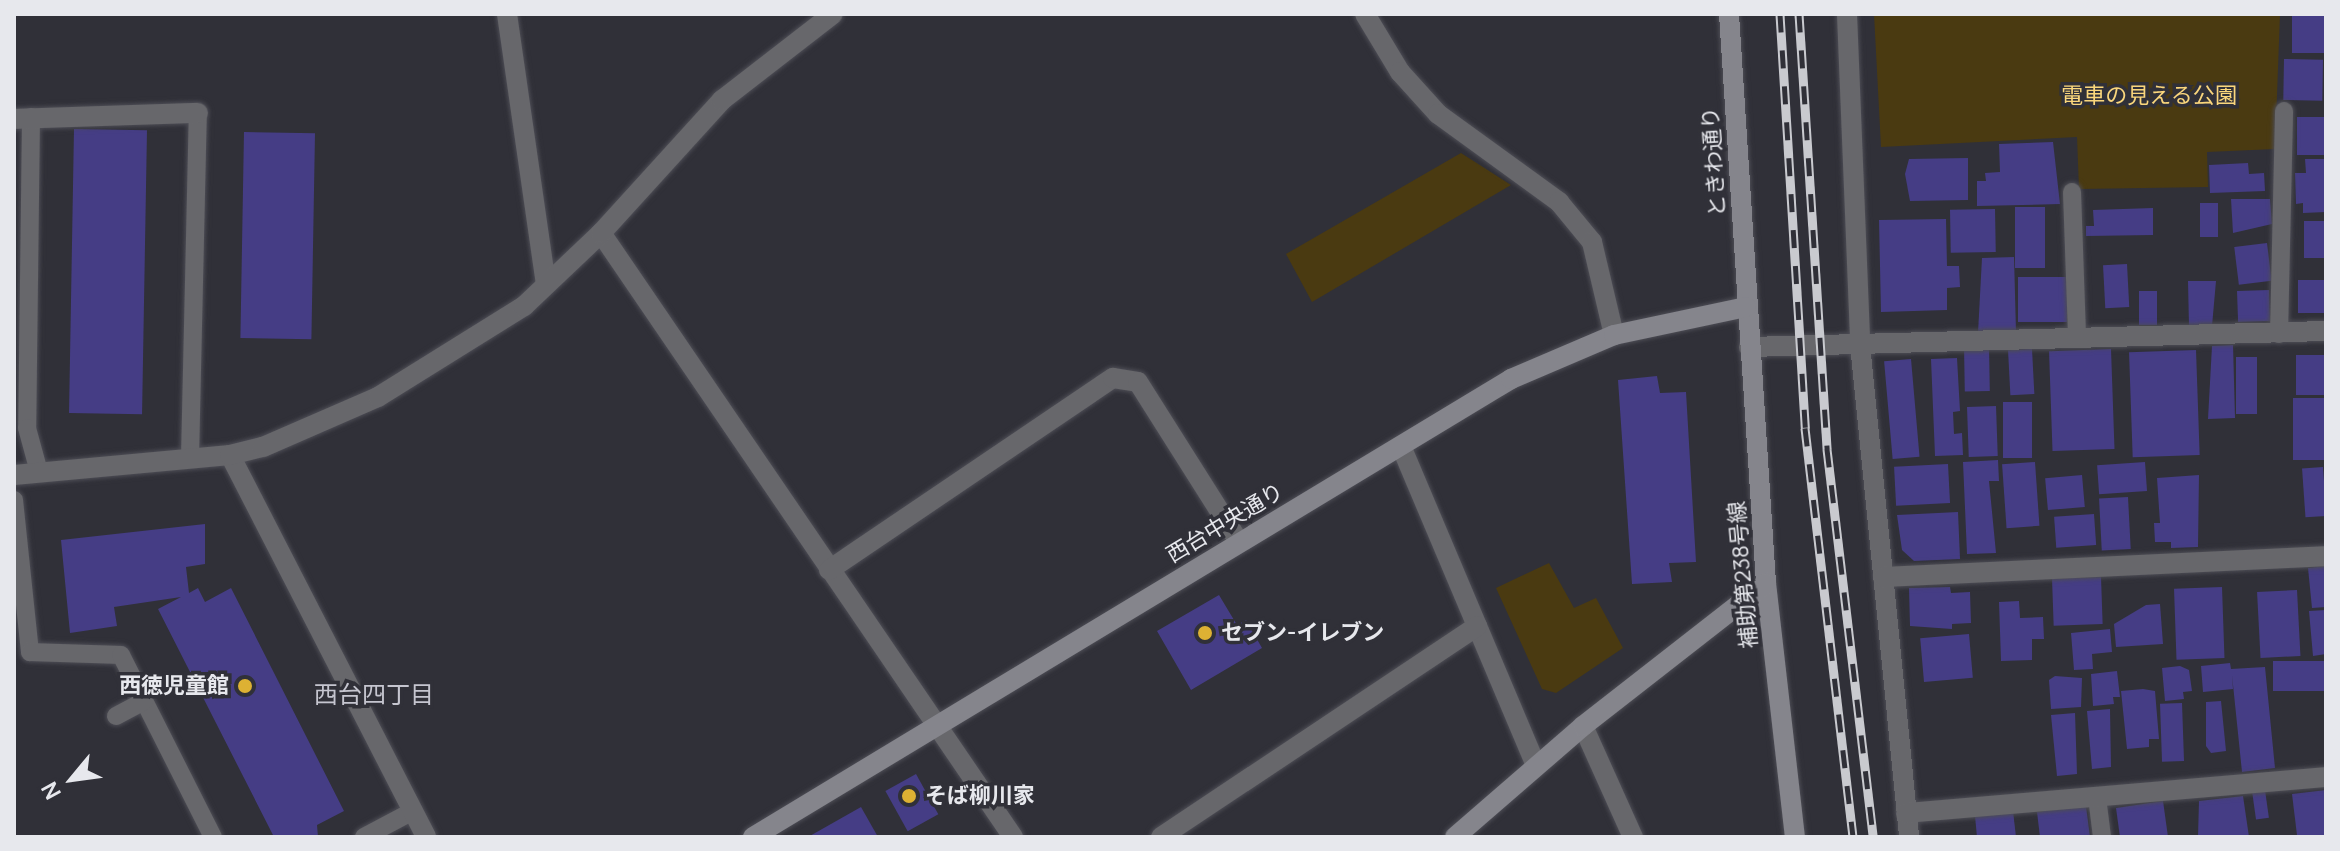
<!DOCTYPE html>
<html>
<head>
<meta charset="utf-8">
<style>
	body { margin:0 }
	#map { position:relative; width:2340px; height:851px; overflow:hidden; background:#303038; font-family:Manrope,"Noto Sans JP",sans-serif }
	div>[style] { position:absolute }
	.green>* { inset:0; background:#4a3a11 }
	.building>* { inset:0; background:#453d85; transform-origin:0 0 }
	.roads { filter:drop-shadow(0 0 2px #4d4d55) drop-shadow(0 0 2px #4d4d55) }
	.lane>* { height:18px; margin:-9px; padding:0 9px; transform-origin:9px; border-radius:9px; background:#67676b }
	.street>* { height:20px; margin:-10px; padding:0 10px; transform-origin:10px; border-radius:10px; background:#67676b }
	.secondary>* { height:20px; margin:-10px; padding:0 10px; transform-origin:10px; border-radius:10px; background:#85858c }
	.rail>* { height:9px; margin-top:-4.5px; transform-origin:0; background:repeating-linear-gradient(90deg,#303038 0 18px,#c9cacf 0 36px); box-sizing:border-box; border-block:2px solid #c9cacf }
	.dots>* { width:22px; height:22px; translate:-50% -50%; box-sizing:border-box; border:4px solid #303038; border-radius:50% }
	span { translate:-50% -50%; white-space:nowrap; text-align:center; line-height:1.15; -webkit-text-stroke:7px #303038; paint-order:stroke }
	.park-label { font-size:22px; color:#fad67c }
	.street-label { font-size:22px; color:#e7e8ed }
	.poi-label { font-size:22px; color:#e7e8ed; font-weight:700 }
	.left { translate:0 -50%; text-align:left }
	.right { translate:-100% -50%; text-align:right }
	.neighbourhood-label { font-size:24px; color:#c5c5cf }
	.frame { position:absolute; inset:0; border:16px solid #e7e8ed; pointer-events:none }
	.north { position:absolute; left:32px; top:739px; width:80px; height:80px; -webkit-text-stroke:6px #303038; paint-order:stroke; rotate:241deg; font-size:22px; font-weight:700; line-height:32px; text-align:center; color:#e7e8ed }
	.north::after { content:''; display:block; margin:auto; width:28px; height:36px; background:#e7e8ed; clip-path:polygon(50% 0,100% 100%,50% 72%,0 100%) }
</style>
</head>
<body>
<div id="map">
	<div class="green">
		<i style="clip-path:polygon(1874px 14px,2280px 14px,2275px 149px,2207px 152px,2208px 187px,2079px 189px,2077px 137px,1881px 147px)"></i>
		<i style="clip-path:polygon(1461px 153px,1511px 185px,1312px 302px,1286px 254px)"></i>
		<i style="clip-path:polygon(1549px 563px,1574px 608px,1596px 598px,1623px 648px,1556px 693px,1542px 689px,1496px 588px)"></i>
	</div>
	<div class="building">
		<i style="left:2292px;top:14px;width:34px;height:39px"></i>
		<i style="left:2284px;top:59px;width:39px;height:41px;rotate:1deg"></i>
		<i style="left:2326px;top:117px;width:38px;height:29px;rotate:90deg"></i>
		<i style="left:74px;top:129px;width:73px;height:284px;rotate:1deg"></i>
		<i style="left:244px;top:132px;width:71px;height:206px;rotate:1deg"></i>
		<i style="clip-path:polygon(2053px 142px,2060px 204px,1977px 206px,1977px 181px,1986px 181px,1985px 173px,2000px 172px,1999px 144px)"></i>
		<i style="clip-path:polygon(1968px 158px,1968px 200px,1910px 201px,1905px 174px,1909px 159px)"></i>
		<i style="clip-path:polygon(2305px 159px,2326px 159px,2326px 212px,2303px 213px,2303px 203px,2296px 204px,2295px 173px,2306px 173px)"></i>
		<i style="clip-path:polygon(2248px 163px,2249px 174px,2264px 173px,2265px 191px,2210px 193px,2209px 165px)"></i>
		<i style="clip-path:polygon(2231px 199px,2270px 199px,2272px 224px,2233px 233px)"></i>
		<i style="left:2200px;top:203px;width:18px;height:34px"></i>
		<i style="left:2015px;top:207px;width:30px;height:61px"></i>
		<i style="clip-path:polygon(2153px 208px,2153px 235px,2086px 236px,2086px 226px,2094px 226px,2093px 210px)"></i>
		<i style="left:1995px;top:209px;width:43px;height:45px;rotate:89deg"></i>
		<i style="clip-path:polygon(1946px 219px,1947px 266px,1959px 266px,1960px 287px,1947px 288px,1947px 310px,1881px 312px,1879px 220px)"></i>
		<i style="left:2326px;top:221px;width:37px;height:22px;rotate:90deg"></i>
		<i style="left:2267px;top:243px;width:38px;height:33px;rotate:83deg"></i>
		<i style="clip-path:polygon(2014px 257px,2016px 332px,1978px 333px,1982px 258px)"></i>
		<i style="left:2127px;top:264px;width:43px;height:24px;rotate:87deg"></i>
		<i style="left:2067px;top:277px;width:45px;height:49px;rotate:90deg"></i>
		<i style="left:2298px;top:280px;width:28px;height:33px"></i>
		<i style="clip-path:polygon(2188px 281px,2216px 281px,2212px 326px,2189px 326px)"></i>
		<i style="left:2269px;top:290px;width:31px;height:32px;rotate:88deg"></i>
		<i style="left:2139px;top:291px;width:18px;height:34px"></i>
		<i style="left:1989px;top:345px;width:46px;height:25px;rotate:89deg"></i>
		<i style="clip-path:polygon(2233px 345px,2235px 418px,2208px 419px,2212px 346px)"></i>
		<i style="left:2032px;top:349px;width:45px;height:24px;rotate:87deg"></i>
		<i style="left:2111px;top:349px;width:100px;height:62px;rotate:88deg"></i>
		<i style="left:2196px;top:350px;width:105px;height:67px;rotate:88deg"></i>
		<i style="left:2326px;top:355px;width:40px;height:30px;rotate:90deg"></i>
		<i style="left:2236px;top:357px;width:21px;height:57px"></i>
		<i style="clip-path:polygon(1957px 358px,1960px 411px,1953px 412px,1954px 434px,1962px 433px,1963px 455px,1935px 456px,1931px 359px)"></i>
		<i style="left:1911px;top:359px;width:98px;height:27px;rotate:85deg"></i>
		<i style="clip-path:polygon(1657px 376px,1660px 393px,1686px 392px,1696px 562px,1669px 563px,1672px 582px,1632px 584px,1618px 380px)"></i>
		<i style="left:2326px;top:398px;width:62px;height:33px;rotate:90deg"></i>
		<i style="left:2003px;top:402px;width:29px;height:56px"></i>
		<i style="left:1996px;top:406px;width:50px;height:29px;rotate:88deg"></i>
		<i style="clip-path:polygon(1998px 460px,1999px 481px,1989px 481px,1996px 553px,1967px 554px,1963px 462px)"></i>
		<i style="left:2035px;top:462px;width:64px;height:33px;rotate:86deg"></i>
		<i style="left:2145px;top:462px;width:29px;height:48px;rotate:86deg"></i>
		<i style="left:1948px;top:464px;width:39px;height:54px;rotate:87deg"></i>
		<i style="left:2323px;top:467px;width:49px;height:21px;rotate:86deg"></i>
		<i style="left:2082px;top:475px;width:32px;height:37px;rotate:85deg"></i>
		<i style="clip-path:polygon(2199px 475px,2198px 547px,2171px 548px,2171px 542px,2155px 542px,2154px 523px,2160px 523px,2157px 478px)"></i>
		<i style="left:2128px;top:497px;width:52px;height:29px;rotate:87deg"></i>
		<i style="clip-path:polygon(1958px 512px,1960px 559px,1914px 561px,1902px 550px,1897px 515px)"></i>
		<i style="left:2094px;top:514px;width:31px;height:40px;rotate:86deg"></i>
		<i style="clip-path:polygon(205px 524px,205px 564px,186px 567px,189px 593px,198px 588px,205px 602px,231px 588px,344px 811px,317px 825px,318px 837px,274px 837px,158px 609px,181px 597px,114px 607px,117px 626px,70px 633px,61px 540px)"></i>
		<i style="clip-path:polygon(2326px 566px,2326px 607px,2312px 608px,2308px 568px)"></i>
		<i style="left:2101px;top:577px;width:47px;height:49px;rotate:88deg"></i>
		<i style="clip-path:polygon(1950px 587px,1951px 593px,1970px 592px,1971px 623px,1952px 624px,1952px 629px,1910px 626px,1909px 588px)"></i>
		<i style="left:2222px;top:587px;width:71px;height:48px;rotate:88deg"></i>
		<i style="left:2297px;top:590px;width:66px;height:40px;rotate:87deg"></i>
		<i style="clip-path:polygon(1219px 595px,1237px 625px,1246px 620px,1262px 648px,1191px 690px,1157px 631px)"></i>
		<i style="clip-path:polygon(2019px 601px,2020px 618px,2043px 617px,2044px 639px,2032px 639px,2032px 660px,2001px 661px,1999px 602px)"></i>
		<i style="clip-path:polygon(2160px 604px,2163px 644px,2116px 647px,2114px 624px,2146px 605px)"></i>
		<i style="clip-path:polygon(2326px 610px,2326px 654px,2313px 656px,2309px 611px)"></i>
		<i style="clip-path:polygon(2110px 629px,2112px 652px,2092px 654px,2093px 669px,2074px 670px,2071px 633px)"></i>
		<i style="left:1969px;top:634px;width:44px;height:49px;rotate:85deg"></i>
		<i style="left:2326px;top:661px;width:30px;height:53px;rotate:90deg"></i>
		<i style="clip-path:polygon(2230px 663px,2231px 669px,2265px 667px,2275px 768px,2242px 772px,2232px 675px,2233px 689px,2203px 692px,2201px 666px)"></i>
		<i style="clip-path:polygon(2180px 666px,2189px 670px,2192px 691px,2183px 692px,2184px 699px,2165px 701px,2162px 668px)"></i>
		<i style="clip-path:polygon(2117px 671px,2120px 697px,2113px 697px,2114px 704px,2093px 706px,2091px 674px)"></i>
		<i style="clip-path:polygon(2055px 676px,2082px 678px,2081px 707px,2051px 709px,2049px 680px)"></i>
		<i style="clip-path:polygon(2143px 689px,2155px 691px,2159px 739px,2149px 739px,2149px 747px,2127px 749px,2121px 691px)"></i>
		<i style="clip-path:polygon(2221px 701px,2226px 751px,2211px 753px,2206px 746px,2206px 702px)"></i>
		<i style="left:2182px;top:703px;width:58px;height:22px;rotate:88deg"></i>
		<i style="clip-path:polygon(2110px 709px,2111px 767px,2092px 769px,2087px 711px)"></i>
		<i style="clip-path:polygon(2075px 713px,2077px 774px,2057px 776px,2051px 715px)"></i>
		<i style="left:916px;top:774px;width:46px;height:35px;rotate:61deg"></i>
		<i style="left:2265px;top:790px;width:28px;height:13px;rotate:82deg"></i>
		<i style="clip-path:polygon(2326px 790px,2326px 835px,2297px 835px,2292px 794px)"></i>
		<i style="clip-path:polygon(2243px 796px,2249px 837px,2198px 837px,2199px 801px)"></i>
		<i style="clip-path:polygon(2163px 801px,2168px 837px,2120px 837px,2116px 808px)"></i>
		<i style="clip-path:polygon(2086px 806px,2090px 837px,2040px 837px,2037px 812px)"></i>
		<i style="clip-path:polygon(861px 807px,878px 837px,808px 837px)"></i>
		<i style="clip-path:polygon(2013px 811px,2016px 837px,1977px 837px,1975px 816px)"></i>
	</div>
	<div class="roads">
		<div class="lane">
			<i style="left:31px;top:117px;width:311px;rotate:90.7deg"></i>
			<i style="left:27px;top:428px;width:46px;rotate:74.7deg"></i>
			<i style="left:2072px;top:192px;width:146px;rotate:88deg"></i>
			<i style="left:2279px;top:334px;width:223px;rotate:-88.7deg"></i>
			<i style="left:190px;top:458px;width:345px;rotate:-88.7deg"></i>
			<i style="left:14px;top:500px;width:153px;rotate:84deg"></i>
			<i style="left:30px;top:652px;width:91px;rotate:1.9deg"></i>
			<i style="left:121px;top:655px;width:204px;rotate:63.2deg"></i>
			<i style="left:116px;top:716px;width:32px;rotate:-28deg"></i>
			<i style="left:2097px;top:797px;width:40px;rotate:82.9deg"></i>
			<i style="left:364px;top:837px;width:55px;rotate:-28deg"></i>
		</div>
		<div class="street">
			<i style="left:507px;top:14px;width:272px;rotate:81.8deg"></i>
			<i style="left:1365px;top:14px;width:68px;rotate:58.9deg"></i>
			<i style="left:1400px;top:72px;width:57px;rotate:47.9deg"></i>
			<i style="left:1438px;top:114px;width:150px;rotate:36deg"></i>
			<i style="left:1559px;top:202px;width:52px;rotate:50.5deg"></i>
			<i style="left:1592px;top:242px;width:96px;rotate:76.7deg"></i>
			<i style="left:1847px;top:14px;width:330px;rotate:87.7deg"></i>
			<i style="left:1860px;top:344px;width:495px;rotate:84.3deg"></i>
			<i style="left:14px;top:119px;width:184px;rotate:-1.9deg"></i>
			<i style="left:601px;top:233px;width:731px;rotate:55.7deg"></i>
			<i style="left:1749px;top:347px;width:577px;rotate:-1.59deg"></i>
			<i style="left:1401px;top:446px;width:346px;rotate:67.1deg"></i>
			<i style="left:230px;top:455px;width:429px;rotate:62.8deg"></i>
			<i style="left:14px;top:475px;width:217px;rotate:-5.3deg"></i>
			<i style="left:230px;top:455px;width:34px;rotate:-14deg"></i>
			<i style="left:263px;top:447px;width:125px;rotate:-23.5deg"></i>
			<i style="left:378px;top:397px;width:172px;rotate:-31.9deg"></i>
			<i style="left:524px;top:306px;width:106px;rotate:-43.5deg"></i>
			<i style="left:601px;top:233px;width:180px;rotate:-47.7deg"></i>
			<i style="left:722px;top:100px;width:140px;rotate:-37.8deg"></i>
			<i style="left:829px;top:570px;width:343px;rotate:-34.1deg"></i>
			<i style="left:1113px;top:378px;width:25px;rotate:9deg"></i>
			<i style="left:1138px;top:382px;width:189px;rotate:57.7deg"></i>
			<i style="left:1883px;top:577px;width:443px;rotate:-2.7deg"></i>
			<i style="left:1583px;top:726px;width:122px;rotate:65.8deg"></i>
			<i style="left:1906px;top:813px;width:422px;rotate:-4.9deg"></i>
			<i style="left:1161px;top:837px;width:380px;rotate:-33.7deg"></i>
		</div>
		<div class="secondary">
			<i style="left:1729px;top:14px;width:570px;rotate:86.28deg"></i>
			<i style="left:1766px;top:583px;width:256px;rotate:83.5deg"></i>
			<i style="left:753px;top:837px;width:886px;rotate:-31.14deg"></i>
			<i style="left:1511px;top:379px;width:112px;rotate:-23.1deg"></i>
			<i style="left:1614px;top:335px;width:135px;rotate:-12deg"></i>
			<i style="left:1455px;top:837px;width:169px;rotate:-40.9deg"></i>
			<i style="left:1583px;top:726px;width:232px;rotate:-38deg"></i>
		</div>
	</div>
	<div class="rail">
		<i style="left:1780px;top:14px;width:415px;rotate:86.5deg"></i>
		<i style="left:1805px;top:428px;width:412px;rotate:83.3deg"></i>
		<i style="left:1799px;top:14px;width:436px;rotate:86.3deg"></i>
		<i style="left:1827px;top:449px;width:391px;rotate:83.2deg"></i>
	</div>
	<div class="dots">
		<i style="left:1205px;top:633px;background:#ddb133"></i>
		<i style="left:245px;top:686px;background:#ddb133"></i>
		<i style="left:909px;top:796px;background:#ddb133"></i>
	</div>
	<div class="park-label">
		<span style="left:2149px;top:96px">電車の見える公園</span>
	</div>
	<div class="street-label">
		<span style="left:1714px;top:162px;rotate:-94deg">ときわ通り</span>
		<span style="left:1225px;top:523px;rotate:-31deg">西台中央通り</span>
		<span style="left:1743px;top:575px;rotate:-95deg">補助第238号線</span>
	</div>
	<div class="poi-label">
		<span class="left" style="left:1221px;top:633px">セブン-イレブン</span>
		<span class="right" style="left:229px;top:686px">西徳児童館</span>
		<span class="left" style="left:925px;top:796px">そば柳川家</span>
	</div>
	<div class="neighbourhood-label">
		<span style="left:374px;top:694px">西台四丁目</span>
	</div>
	<div class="frame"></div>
	<div class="north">N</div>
</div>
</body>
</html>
